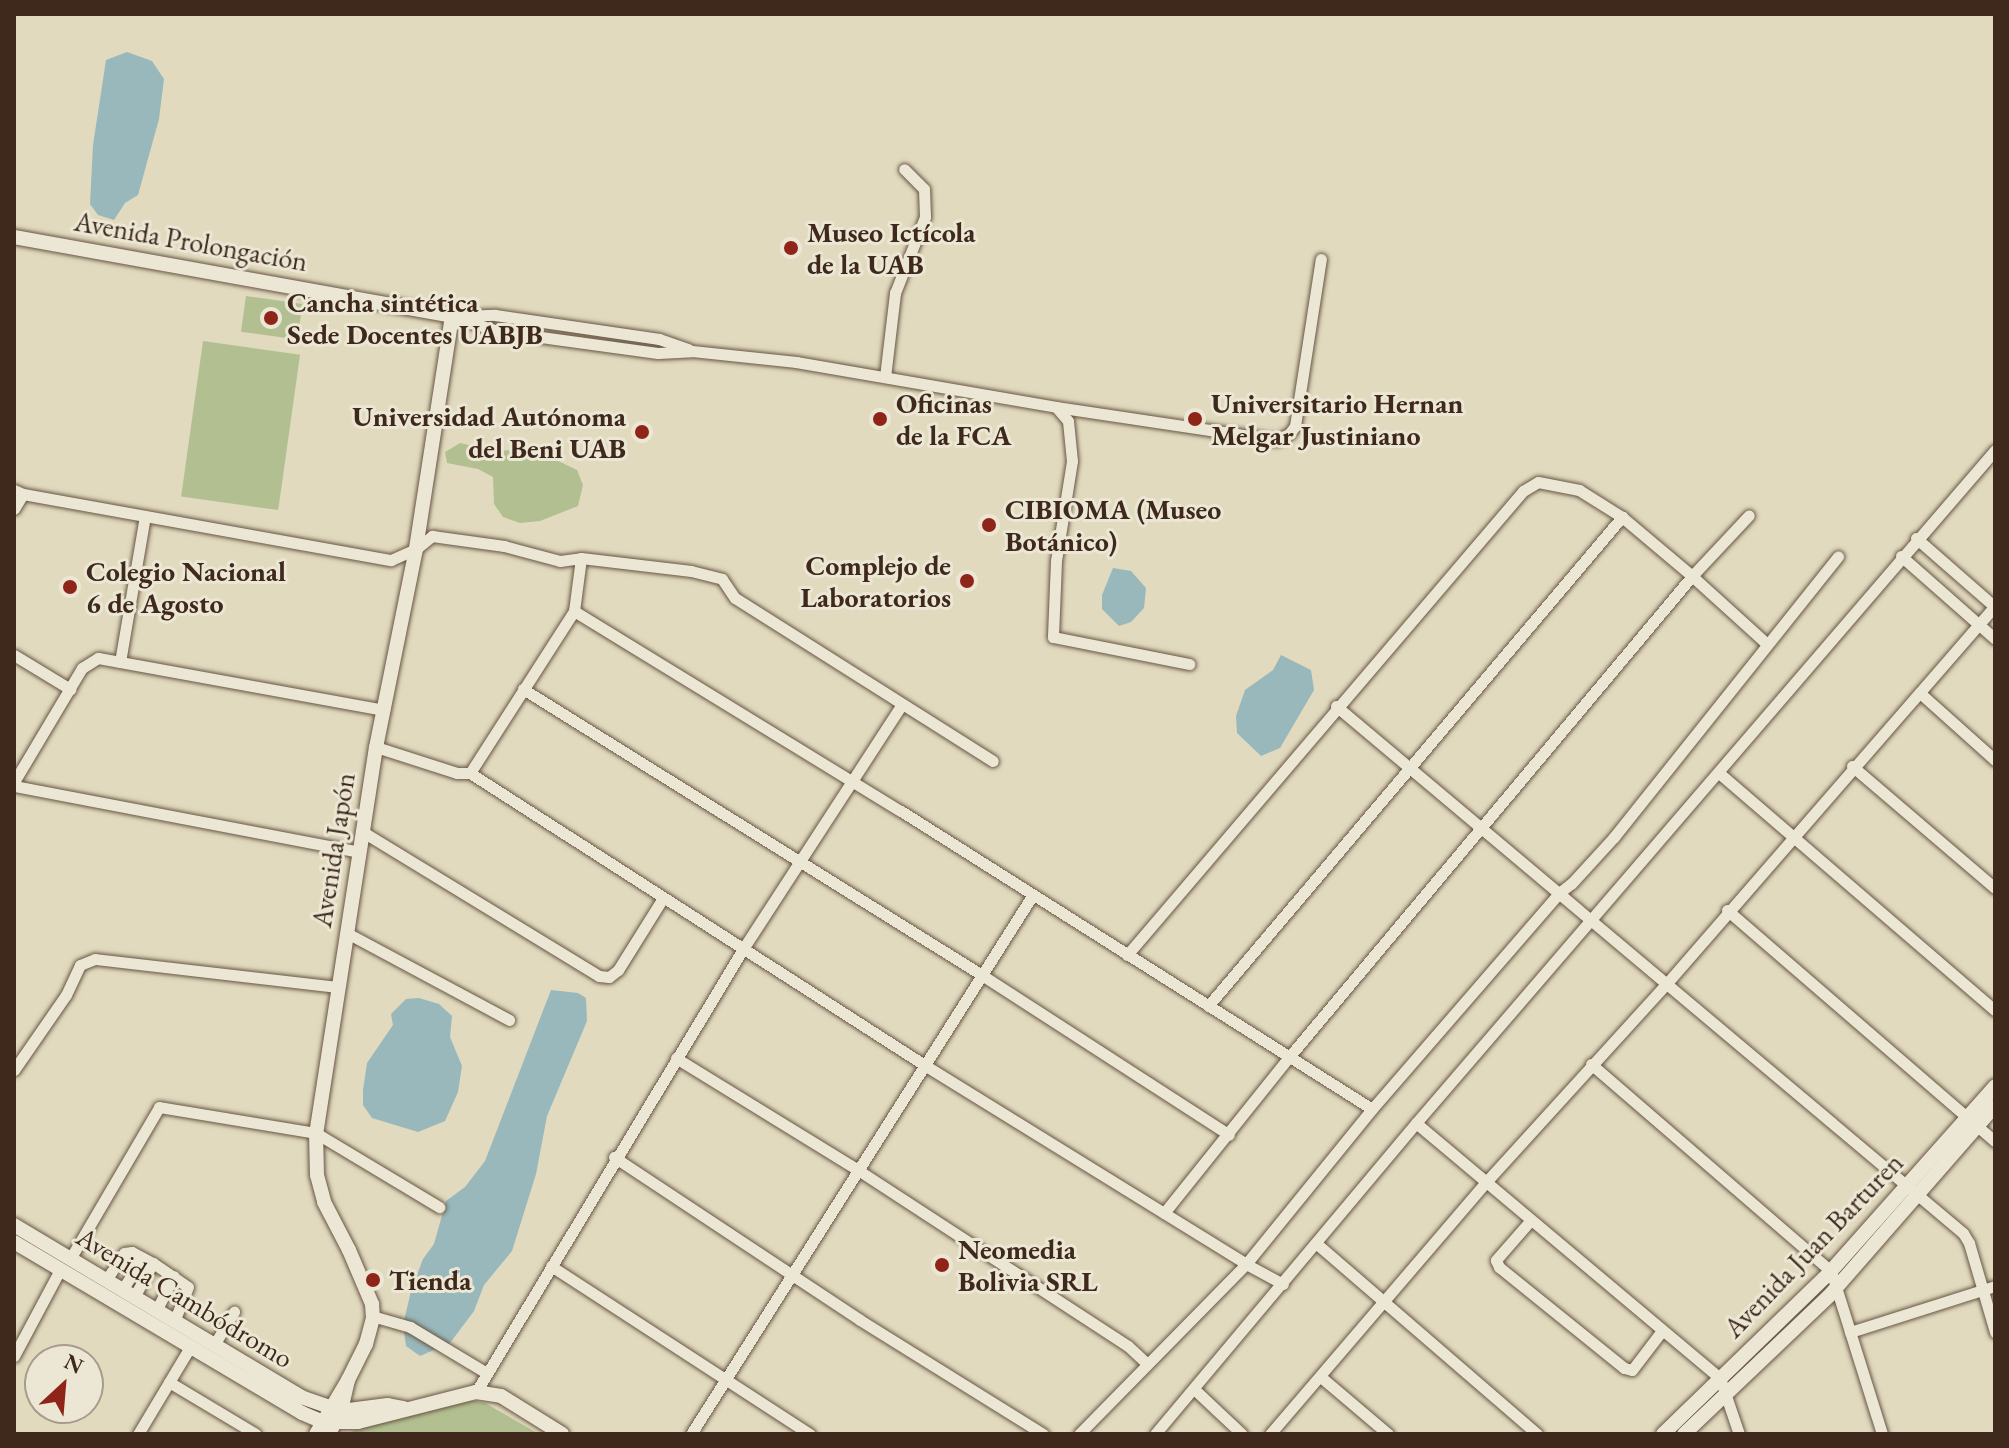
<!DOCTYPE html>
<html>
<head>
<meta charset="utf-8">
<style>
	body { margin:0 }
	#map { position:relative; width:2009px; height:1448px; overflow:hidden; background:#e1dabe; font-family:"EB Garamond",serif }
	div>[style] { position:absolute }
	.green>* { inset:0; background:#b2c091; transform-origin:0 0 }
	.water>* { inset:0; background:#98b8bb }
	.roads { filter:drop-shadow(0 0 2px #685544) drop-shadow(0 0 2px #685544) }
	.minor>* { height:11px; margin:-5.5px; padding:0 5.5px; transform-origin:5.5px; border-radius:5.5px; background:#ece7d5 }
	.tertiary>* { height:14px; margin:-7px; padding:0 7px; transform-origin:7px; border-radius:7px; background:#ece7d5 }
	.dots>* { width:22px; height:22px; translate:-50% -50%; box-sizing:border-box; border:4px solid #ece7d5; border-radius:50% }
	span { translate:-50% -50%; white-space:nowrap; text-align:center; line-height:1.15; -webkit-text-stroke:6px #ece7d5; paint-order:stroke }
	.poi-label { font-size:28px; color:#3f291c; font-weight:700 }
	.left { translate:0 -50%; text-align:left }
	.right { translate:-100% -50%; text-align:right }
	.street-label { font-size:28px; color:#3f291c }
	.frame { position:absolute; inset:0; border:16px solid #3f291c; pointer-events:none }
	.north { position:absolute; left:24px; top:1344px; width:80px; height:80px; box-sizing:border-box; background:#ece7d5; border:2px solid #a79b8b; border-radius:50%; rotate:26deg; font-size:22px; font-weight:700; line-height:32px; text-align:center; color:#3f291c }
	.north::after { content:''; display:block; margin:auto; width:28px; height:36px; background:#8f2418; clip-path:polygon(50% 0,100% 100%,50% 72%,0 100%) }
</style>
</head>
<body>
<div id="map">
	<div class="green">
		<i style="left:246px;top:296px;width:57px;height:36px;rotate:8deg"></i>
		<i style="left:203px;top:341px;width:98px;height:157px;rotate:8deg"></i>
		<i style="clip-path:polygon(460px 443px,496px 451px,518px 450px,554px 459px,577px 470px,583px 485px,578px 506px,540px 521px,520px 523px,503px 517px,494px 504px,493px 477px,478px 469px,447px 463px,445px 452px)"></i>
		<i style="clip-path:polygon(468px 1400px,485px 1403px,539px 1434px,344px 1434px,445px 1401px)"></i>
	</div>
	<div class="water">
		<i style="clip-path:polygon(127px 52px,152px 61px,164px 79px,159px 119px,138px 195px,125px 203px,114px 220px,98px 215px,90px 204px,93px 145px,106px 60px)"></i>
		<i style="clip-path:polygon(1113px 568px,1131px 571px,1146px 588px,1144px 608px,1131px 622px,1119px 626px,1102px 609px,1102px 595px)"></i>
		<i style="clip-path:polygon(1281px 655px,1311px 670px,1314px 690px,1280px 748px,1261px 756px,1237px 733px,1236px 716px,1245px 690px,1273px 670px)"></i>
		<i style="clip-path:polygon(551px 990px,578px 993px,586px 998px,587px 1021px,547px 1116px,536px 1174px,512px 1251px,484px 1285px,474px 1311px,450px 1343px,420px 1356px,406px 1346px,403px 1325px,411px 1291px,423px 1259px,434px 1244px,446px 1201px,465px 1187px,485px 1161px)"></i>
		<i style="clip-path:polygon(419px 998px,439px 1004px,452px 1016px,450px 1037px,462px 1066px,458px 1092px,445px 1121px,418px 1132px,372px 1118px,363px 1105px,363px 1090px,367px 1063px,393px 1025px,391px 1014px,406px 999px)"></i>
	</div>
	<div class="roads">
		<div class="minor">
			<i style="left:452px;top:316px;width:47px;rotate:18.4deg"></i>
			<i style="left:497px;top:331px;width:162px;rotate:7.8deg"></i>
			<i style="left:658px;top:353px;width:34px;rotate:-3deg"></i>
			<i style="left:692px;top:351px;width:105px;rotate:6deg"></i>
			<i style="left:796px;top:362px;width:264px;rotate:9.8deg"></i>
			<i style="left:1056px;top:407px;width:18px;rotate:49deg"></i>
			<i style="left:1068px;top:421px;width:40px;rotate:84.3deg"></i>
			<i style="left:1072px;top:461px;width:101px;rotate:99.1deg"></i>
			<i style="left:1056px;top:561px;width:76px;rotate:92.3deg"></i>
			<i style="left:1053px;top:637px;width:139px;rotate:11.2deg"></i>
			<i style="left:461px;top:316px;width:34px;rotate:-2deg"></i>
			<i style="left:495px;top:315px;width:166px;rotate:8.3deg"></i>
			<i style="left:659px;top:339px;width:31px;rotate:19deg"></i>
			<i style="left:885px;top:377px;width:85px;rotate:-83.2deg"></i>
			<i style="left:895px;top:293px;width:82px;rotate:-68.5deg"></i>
			<i style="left:925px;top:217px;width:28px;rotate:-92deg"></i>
			<i style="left:924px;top:189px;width:28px;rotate:-135deg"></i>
			<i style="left:1056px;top:407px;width:223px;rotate:8.5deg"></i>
			<i style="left:1277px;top:440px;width:13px;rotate:-27deg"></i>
			<i style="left:1289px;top:434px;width:10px;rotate:-53deg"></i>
			<i style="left:1295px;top:426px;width:169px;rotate:-81.2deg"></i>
			<i style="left:14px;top:490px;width:10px;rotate:24deg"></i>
			<i style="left:23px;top:494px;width:374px;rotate:10.2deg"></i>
			<i style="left:391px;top:560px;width:27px;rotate:-24deg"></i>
			<i style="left:416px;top:549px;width:21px;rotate:-39deg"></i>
			<i style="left:432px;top:536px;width:73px;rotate:7.9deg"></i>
			<i style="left:504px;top:546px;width:58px;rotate:15deg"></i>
			<i style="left:560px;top:561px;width:21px;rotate:-8deg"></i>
			<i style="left:581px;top:558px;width:111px;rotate:6.7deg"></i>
			<i style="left:691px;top:571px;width:32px;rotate:14deg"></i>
			<i style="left:722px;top:579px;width:23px;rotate:56deg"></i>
			<i style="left:735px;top:598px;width:305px;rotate:32.3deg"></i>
			<i style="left:14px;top:509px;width:17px;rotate:-59deg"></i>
			<i style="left:1916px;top:538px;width:105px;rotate:41.1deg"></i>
			<i style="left:1901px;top:556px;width:125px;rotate:41.4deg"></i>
			<i style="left:581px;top:558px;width:53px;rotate:97.5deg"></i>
			<i style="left:574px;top:611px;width:383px;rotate:31.5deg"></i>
			<i style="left:901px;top:811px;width:557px;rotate:32.32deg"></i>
			<i style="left:14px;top:655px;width:66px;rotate:31.3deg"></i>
			<i style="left:120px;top:662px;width:148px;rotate:-80.3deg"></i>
			<i style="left:523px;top:689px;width:541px;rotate:31.93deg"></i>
			<i style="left:982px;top:975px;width:294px;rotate:32.9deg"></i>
			<i style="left:1920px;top:693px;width:101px;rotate:41.8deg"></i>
			<i style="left:1336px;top:706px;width:819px;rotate:40.05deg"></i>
			<i style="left:1963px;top:1233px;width:12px;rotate:59deg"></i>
			<i style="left:1969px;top:1243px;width:93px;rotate:73.7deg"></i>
			<i style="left:376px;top:747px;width:85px;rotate:17.8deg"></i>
			<i style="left:457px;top:773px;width:13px"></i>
			<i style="left:470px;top:773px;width:542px;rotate:32.72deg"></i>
			<i style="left:926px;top:1066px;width:376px;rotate:31.7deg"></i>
			<i style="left:1246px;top:1264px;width:200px;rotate:-50.9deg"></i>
			<i style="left:1372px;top:1109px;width:286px;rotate:-49.1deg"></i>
			<i style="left:1559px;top:893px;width:16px;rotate:-38deg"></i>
			<i style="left:1572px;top:883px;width:62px;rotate:-47.6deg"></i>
			<i style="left:1614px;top:837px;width:359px;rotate:-51.4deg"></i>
			<i style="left:1852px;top:766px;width:188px;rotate:40.5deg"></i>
			<i style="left:470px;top:773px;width:193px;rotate:-57.3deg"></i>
			<i style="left:1719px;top:773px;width:364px;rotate:40.7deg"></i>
			<i style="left:14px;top:782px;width:133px;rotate:-59.2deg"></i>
			<i style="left:82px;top:668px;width:19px;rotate:-32deg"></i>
			<i style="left:98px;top:658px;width:291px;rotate:10.3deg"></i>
			<i style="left:14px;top:786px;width:352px;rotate:10.8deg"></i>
			<i style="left:363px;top:832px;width:276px;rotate:31.4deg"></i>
			<i style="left:599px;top:976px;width:10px;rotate:6deg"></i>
			<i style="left:609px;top:977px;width:11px;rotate:-38deg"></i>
			<i style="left:618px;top:970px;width:85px;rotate:-58deg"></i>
			<i style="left:1727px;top:910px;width:354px;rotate:40.8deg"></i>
			<i style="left:347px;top:933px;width:184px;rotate:28.2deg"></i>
			<i style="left:1127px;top:955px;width:610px;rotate:-49.52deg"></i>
			<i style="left:1523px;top:491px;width:17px;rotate:-31deg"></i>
			<i style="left:1538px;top:482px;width:42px;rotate:11deg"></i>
			<i style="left:1579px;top:490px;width:51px;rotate:32.1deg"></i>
			<i style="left:1622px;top:517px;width:92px;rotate:40.1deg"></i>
			<i style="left:1692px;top:576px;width:83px;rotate:-46.9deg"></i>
			<i style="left:1208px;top:1006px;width:641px;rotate:-49.75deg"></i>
			<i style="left:676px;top:1058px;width:214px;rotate:31.6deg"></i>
			<i style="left:858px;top:1170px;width:322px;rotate:33.1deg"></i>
			<i style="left:1128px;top:1346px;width:25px;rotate:43deg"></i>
			<i style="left:1591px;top:1064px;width:317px;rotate:40.8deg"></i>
			<i style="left:1831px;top:1271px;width:171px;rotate:72.6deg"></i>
			<i style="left:14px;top:1070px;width:91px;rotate:-55.3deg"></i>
			<i style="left:66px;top:995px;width:33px;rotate:-65deg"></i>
			<i style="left:80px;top:965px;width:16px;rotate:-22deg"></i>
			<i style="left:95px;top:959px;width:243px;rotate:6.6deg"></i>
			<i style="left:1416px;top:1123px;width:397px;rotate:40deg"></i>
			<i style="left:1720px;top:1378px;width:59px;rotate:71.3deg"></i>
			<i style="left:614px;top:1157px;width:295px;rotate:33.5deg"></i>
			<i style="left:860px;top:1320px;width:216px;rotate:31.9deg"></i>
			<i style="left:1164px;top:1213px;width:200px;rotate:-51.3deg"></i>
			<i style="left:1289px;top:1057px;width:628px;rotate:-50.04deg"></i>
			<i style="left:1692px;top:576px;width:100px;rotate:42.2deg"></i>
			<i style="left:1530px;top:1221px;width:52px;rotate:131.1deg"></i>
			<i style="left:1496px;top:1260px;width:8px;rotate:67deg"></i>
			<i style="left:1499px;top:1267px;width:161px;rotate:38.9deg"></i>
			<i style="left:1624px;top:1368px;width:8px;rotate:14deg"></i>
			<i style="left:1632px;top:1370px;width:48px;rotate:-52.7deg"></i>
			<i style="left:1317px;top:1244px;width:291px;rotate:40.8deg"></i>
			<i style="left:70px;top:1259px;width:176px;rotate:-59.6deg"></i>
			<i style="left:159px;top:1107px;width:159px;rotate:9.4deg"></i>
			<i style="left:316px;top:1133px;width:144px;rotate:31deg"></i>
			<i style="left:551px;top:1266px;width:309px;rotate:33deg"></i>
			<i style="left:106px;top:1280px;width:32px;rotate:-56deg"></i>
			<i style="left:124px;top:1253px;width:8px;rotate:-7deg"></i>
			<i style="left:132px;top:1252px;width:24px;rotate:28deg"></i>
			<i style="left:153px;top:1263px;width:42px;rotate:34.4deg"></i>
			<i style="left:188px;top:1287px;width:37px;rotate:112deg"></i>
			<i style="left:122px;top:1290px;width:38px;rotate:-57deg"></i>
			<i style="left:134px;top:1297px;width:39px;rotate:-61deg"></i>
			<i style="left:156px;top:1311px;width:39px;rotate:-63deg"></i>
			<i style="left:372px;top:1316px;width:40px;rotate:16deg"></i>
			<i style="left:410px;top:1327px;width:87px;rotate:31deg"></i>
			<i style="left:1850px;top:1332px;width:152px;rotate:-17.6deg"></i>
			<i style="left:214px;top:1345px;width:39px;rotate:-59deg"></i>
			<i style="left:14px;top:1356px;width:98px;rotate:-61.9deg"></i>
			<i style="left:1322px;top:1378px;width:87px;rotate:40.3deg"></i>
			<i style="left:169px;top:1382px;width:101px;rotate:30.9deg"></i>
			<i style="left:1194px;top:1389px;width:66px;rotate:43.2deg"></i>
			<i style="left:476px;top:1392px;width:517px;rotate:-58.92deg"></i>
			<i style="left:743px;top:949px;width:292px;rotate:-57deg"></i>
			<i style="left:138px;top:1434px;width:101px;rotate:-59.1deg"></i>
			<i style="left:691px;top:1434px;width:637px;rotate:-57.63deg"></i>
			<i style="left:1079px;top:1434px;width:238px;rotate:-45.5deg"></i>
			<i style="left:1246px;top:1264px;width:42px;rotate:28.4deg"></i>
			<i style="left:1155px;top:1434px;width:406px;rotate:-50deg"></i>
			<i style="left:1416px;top:1123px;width:888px;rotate:-49.29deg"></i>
			<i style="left:1270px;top:1434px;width:332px;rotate:-49.4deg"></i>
			<i style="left:1486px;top:1182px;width:270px;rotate:-47.7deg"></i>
			<i style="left:1668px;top:982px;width:498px;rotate:-49deg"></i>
		</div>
		<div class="tertiary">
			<i style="left:14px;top:237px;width:445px;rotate:10.2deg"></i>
			<i style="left:452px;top:316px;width:236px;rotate:98.8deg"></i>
			<i style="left:416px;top:549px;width:202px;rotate:101.4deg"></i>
			<i style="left:376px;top:747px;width:391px;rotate:98.8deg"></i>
			<i style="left:316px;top:1133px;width:42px;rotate:88.6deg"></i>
			<i style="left:317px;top:1175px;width:28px;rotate:75deg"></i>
			<i style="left:324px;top:1202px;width:54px;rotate:62.5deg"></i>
			<i style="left:349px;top:1250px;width:59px;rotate:66.9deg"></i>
			<i style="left:372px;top:1304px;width:14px;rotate:86deg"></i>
			<i style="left:373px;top:1318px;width:27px;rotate:105deg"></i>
			<i style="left:366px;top:1344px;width:40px;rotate:116.6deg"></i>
			<i style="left:14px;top:1225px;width:335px;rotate:30.9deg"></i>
			<i style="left:301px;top:1397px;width:42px;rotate:19.3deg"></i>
			<i style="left:341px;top:1411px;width:47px;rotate:-7.3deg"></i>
			<i style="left:388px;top:1405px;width:16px;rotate:11deg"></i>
			<i style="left:14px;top:1242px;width:335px;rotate:30.7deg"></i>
			<i style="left:302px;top:1413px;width:23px;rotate:23deg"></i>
			<i style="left:323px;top:1422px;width:35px"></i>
			<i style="left:358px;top:1422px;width:122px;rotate:-14.3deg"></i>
			<i style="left:476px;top:1392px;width:25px;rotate:9deg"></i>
			<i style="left:501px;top:1396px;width:72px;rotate:31.9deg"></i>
			<i style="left:316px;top:1434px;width:63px;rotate:-59.3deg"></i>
			<i style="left:348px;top:1380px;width:32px;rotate:103deg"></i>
			<i style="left:341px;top:1411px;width:26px;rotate:118deg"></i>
			<i style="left:1663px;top:1434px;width:234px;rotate:-44.1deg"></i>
			<i style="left:1831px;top:1271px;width:247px;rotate:-48.4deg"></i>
			<i style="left:1684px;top:1434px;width:200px;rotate:-43.6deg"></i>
			<i style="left:1829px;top:1296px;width:252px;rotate:-48.9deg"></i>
		</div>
	</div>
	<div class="dots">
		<i style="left:791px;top:248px;background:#8f2418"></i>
		<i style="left:271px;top:318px;background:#8f2418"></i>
		<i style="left:880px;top:419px;background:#8f2418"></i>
		<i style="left:1195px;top:419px;background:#8f2418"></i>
		<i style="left:642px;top:432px;background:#8f2418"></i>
		<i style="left:989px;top:525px;background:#8f2418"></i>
		<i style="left:967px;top:581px;background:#8f2418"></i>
		<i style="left:70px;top:587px;background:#8f2418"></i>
		<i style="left:942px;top:1265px;background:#8f2418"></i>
		<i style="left:373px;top:1280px;background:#8f2418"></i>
	</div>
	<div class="poi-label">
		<span class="left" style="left:807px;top:248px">Museo Ictícola<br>de la UAB</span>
		<span class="left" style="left:287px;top:318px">Cancha sintética<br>Sede Docentes UABJB</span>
		<span class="left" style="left:896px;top:419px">Oficinas<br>de la FCA</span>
		<span class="left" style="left:1211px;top:419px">Universitario Hernan<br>Melgar Justiniano</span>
		<span class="right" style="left:626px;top:432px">Universidad Autónoma<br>del Beni UAB</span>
		<span class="left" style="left:1005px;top:525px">CIBIOMA (Museo<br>Botánico)</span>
		<span class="right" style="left:951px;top:581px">Complejo de<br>Laboratorios</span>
		<span class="left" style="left:86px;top:587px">Colegio Nacional<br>6 de Agosto</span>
		<span class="left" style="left:958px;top:1265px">Neomedia<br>Bolivia SRL</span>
		<span class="left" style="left:389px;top:1280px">Tienda</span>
	</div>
	<div class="street-label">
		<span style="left:191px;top:241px;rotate:10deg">Avenida Prolongación</span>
		<span style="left:333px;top:850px;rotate:-81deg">Avenida Japón</span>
		<span style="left:1813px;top:1245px;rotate:-46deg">Avenida Juan Barturen</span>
		<span style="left:185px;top:1297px;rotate:31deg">Avenida Cambódromo</span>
	</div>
	<div class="frame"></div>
	<div class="north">N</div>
</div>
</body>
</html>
